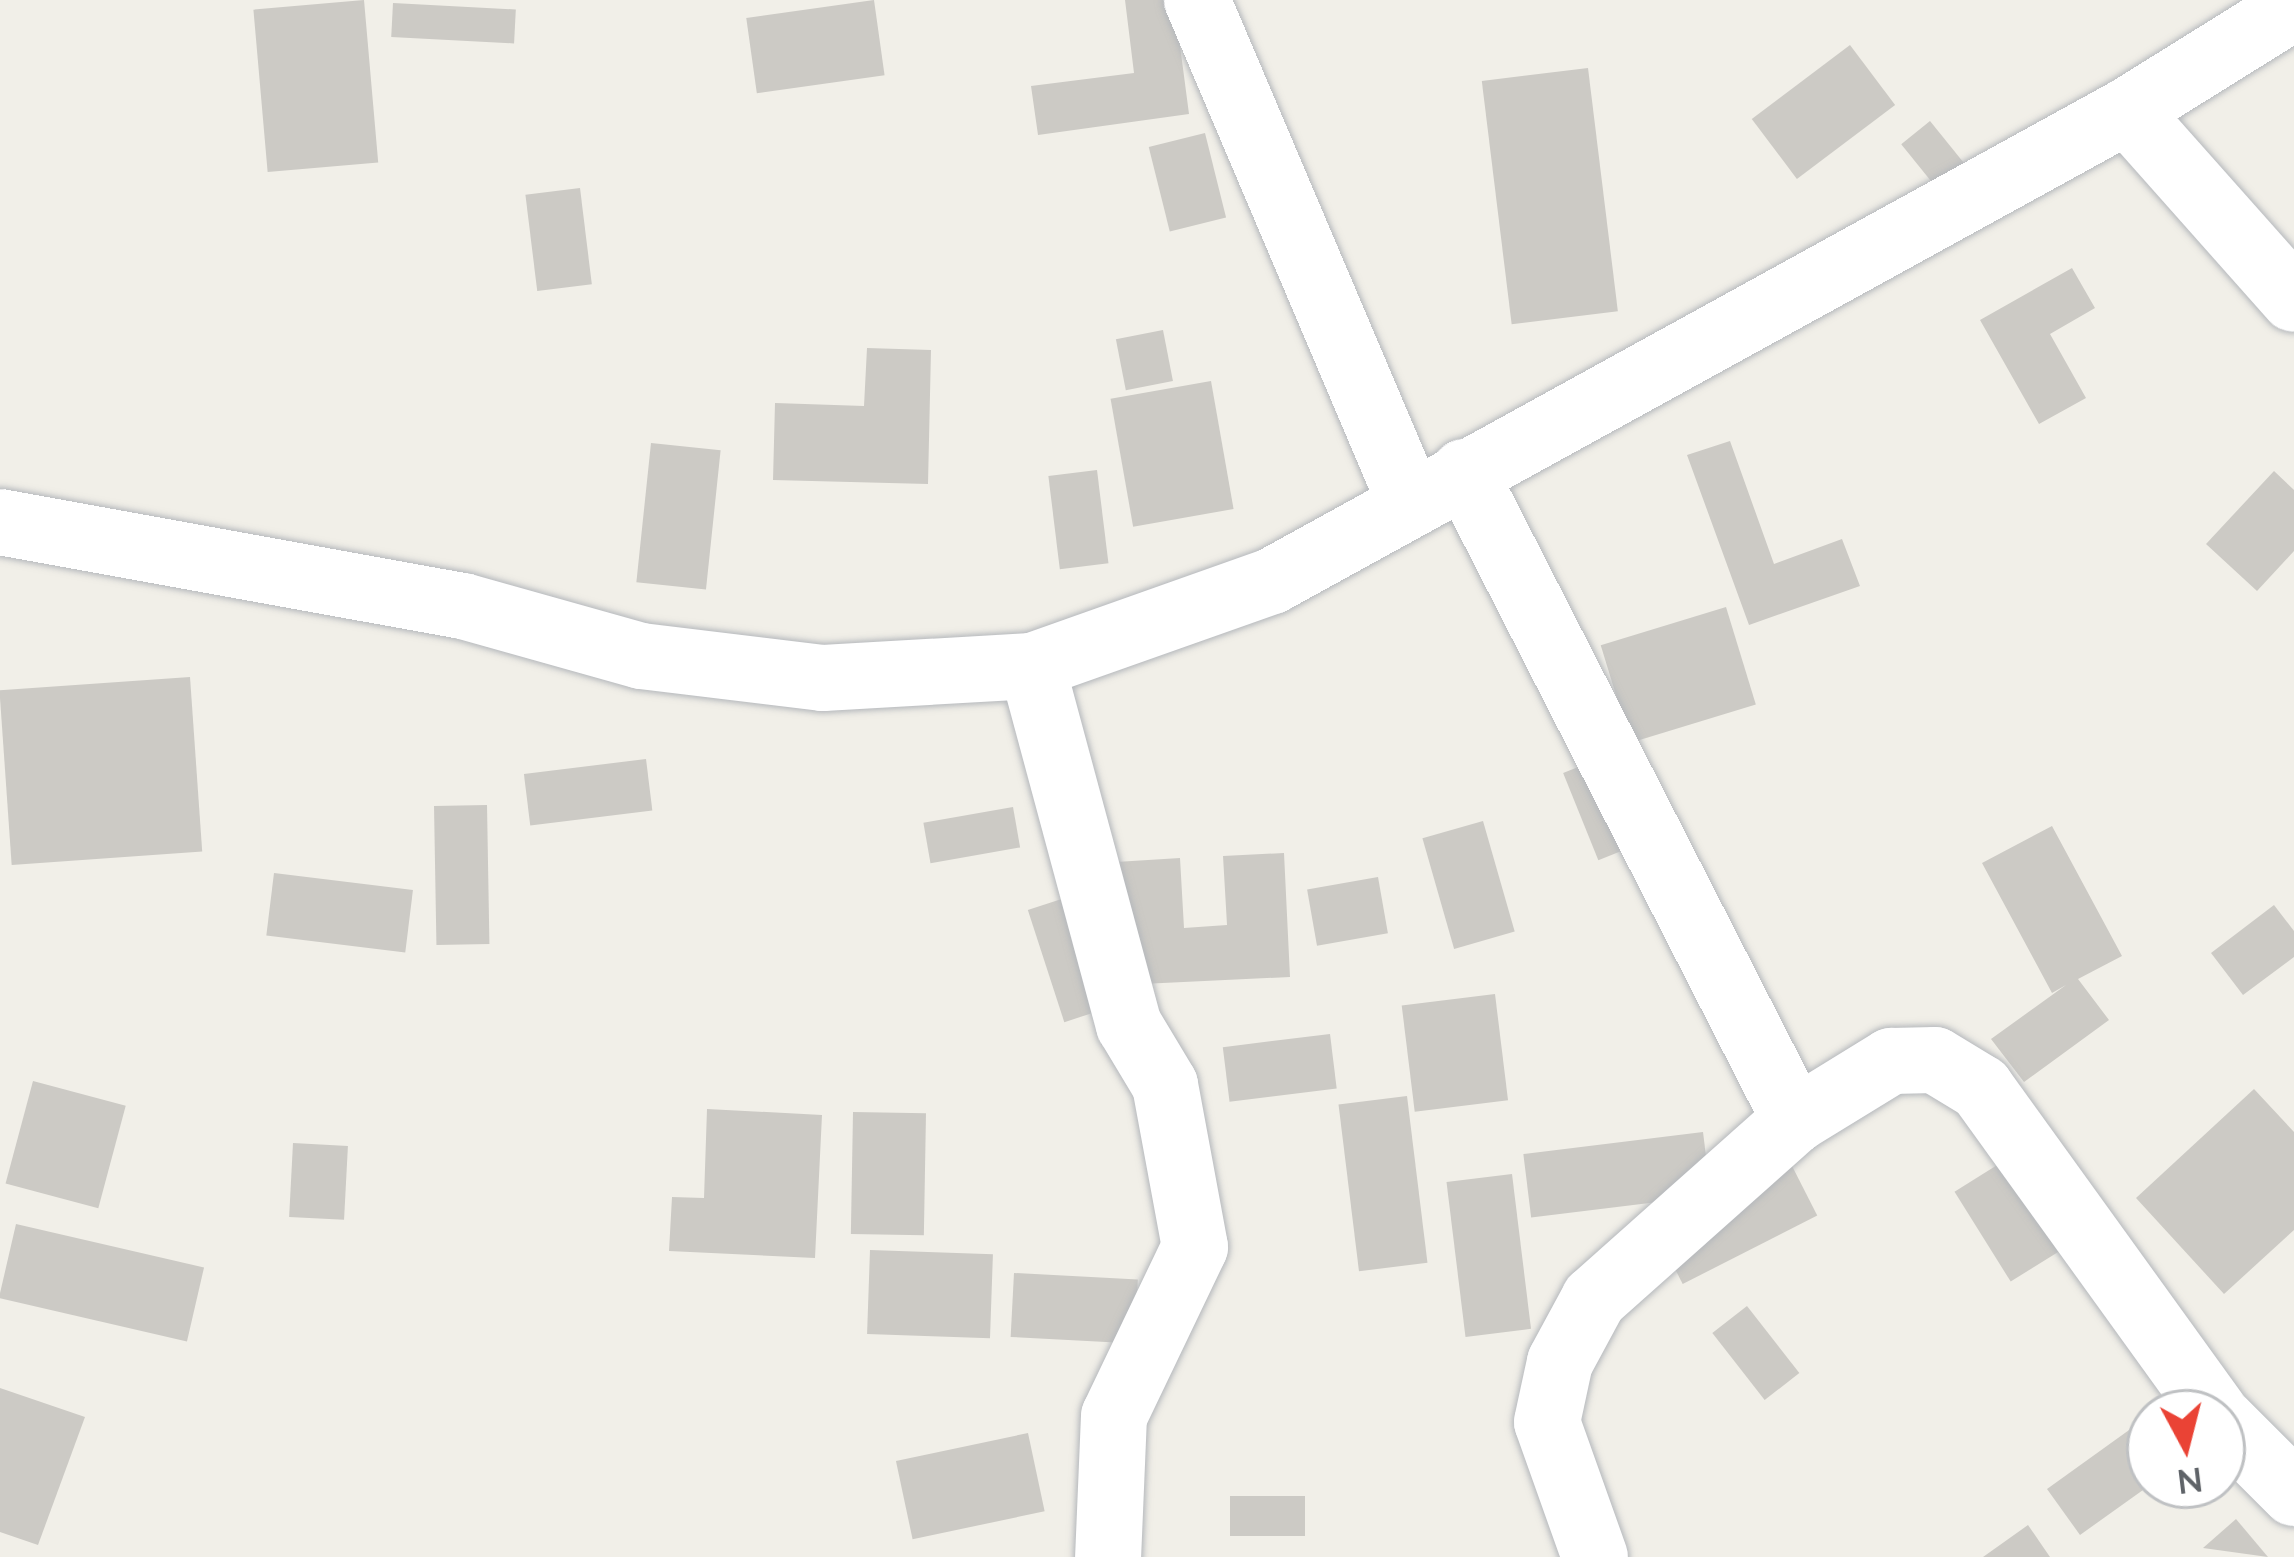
<!DOCTYPE html>
<html>
<head>
<meta charset="utf-8">
<style>
	body { margin:0 }
	#map { position:relative; width:2294px; height:1557px; overflow:hidden; background:#f1efe8; font-family:Lato,sans-serif }
	div>[style] { position:absolute }
	.building>* { inset:0; background:#cccac5; transform-origin:0 0 }
	.roads { filter:drop-shadow(0 0 3px #b5b8bc) drop-shadow(0 0 3px #b5b8bc) }
	.minor>* { height:66px; margin:-33px; padding:0 33px; transform-origin:33px; border-radius:33px; background:#fff }
	span { translate:-50% -50%; white-space:nowrap; text-align:center; line-height:1.15; -webkit-text-stroke:9px #fff; paint-order:stroke }
	.north { position:absolute; left:2126px; top:1389px; width:120px; height:120px; box-sizing:border-box; background:#fff; border:3px solid #bfc1c3; border-radius:50%; rotate:173deg; font-size:33px; font-weight:700; line-height:48px; text-align:center; color:#5f6368 }
	.north::after { content:''; display:block; margin:auto; width:42px; height:54px; background:#ea4335; clip-path:polygon(50% 0,100% 100%,50% 72%,0 100%) }
</style>
</head>
<body>
<div id="map">
	<div class="building">
		<i style="left:364px;top:0;width:163px;height:111px;rotate:85deg"></i>
		<i style="left:874px;top:0;width:76px;height:129px;rotate:82deg"></i>
		<i style="clip-path:polygon(1125px 0,1174px 0,1189px 114px,1038px 135px,1031px 86px,1134px 73px)"></i>
		<i style="left:393px;top:3px;width:123px;height:34px;rotate:3deg"></i>
		<i style="left:1850px;top:45px;width:75px;height:123px;rotate:53deg"></i>
		<i style="left:1588px;top:68px;width:245px;height:107px;rotate:83deg"></i>
		<i style="left:1930px;top:121px;width:60px;height:37px;rotate:51deg"></i>
		<i style="left:1205px;top:133px;width:87px;height:58px;rotate:76deg"></i>
		<i style="left:580px;top:188px;width:97px;height:55px;rotate:83deg"></i>
		<i style="clip-path:polygon(2072px 268px,2095px 308px,2050px 334px,2086px 398px,2039px 424px,1980px 320px)"></i>
		<i style="left:1163px;top:330px;width:52px;height:48px;rotate:79deg"></i>
		<i style="clip-path:polygon(867px 348px,931px 350px,928px 484px,773px 480px,775px 403px,864px 406px)"></i>
		<i style="left:1211px;top:381px;width:130px;height:102px;rotate:80deg"></i>
		<i style="clip-path:polygon(1730px 441px,1774px 564px,1842px 539px,1860px 586px,1749px 625px,1687px 455px)"></i>
		<i style="left:651px;top:443px;width:70px;height:140px;rotate:6deg"></i>
		<i style="left:1097px;top:470px;width:94px;height:49px;rotate:83deg"></i>
		<i style="clip-path:polygon(2274px 471px,2294px 490px,2294px 551px,2257px 591px,2206px 544px)"></i>
		<i style="left:1726px;top:607px;width:102px;height:131px;rotate:73deg"></i>
		<i style="left:190px;top:677px;width:175px;height:191px;rotate:86deg"></i>
		<i style="left:1603px;top:757px;width:94px;height:43px;rotate:68deg"></i>
		<i style="left:646px;top:759px;width:52px;height:123px;rotate:83deg"></i>
		<i style="left:487px;top:805px;width:139px;height:53px;rotate:89deg"></i>
		<i style="left:1013px;top:807px;width:41px;height:91px;rotate:80deg"></i>
		<i style="left:1483px;top:821px;width:115px;height:63px;rotate:74deg"></i>
		<i style="clip-path:polygon(2052px 826px,2122px 956px,2078px 979px,2109px 1020px,2024px 1082px,1991px 1039px,2066px 985px,2052px 993px,1982px 863px)"></i>
		<i style="clip-path:polygon(1284px 853px,1290px 977px,1121px 985px,1116px 862px,1180px 858px,1184px 928px,1227px 925px,1223px 856px)"></i>
		<i style="left:274px;top:873px;width:140px;height:63px;rotate:7deg"></i>
		<i style="left:1378px;top:877px;width:57px;height:72px;rotate:80deg"></i>
		<i style="left:1083px;top:892px;width:118px;height:58px;rotate:72deg"></i>
		<i style="clip-path:polygon(2274px 905px,2294px 931px,2294px 957px,2243px 995px,2211px 953px)"></i>
		<i style="left:1495px;top:994px;width:107px;height:94px;rotate:83deg"></i>
		<i style="left:1330px;top:1034px;width:55px;height:108px;rotate:83deg"></i>
		<i style="left:33px;top:1081px;width:96px;height:106px;rotate:15deg"></i>
		<i style="clip-path:polygon(2254px 1089px,2294px 1132px,2294px 1230px,2224px 1294px,2136px 1198px)"></i>
		<i style="left:1407px;top:1096px;width:168px;height:69px;rotate:83deg"></i>
		<i style="clip-path:polygon(707px 1109px,822px 1115px,815px 1258px,669px 1251px,672px 1197px,704px 1198px)"></i>
		<i style="left:853px;top:1112px;width:73px;height:122px;rotate:1deg"></i>
		<i style="left:1703px;top:1132px;width:64px;height:181px;rotate:83deg"></i>
		<i style="left:293px;top:1143px;width:55px;height:74px;rotate:3deg"></i>
		<i style="left:1790px;top:1162px;width:60px;height:151px;rotate:63deg"></i>
		<i style="left:2002px;top:1162px;width:106px;height:56px;rotate:58deg"></i>
		<i style="left:1512px;top:1174px;width:156px;height:66px;rotate:83deg"></i>
		<i style="left:16px;top:1224px;width:193px;height:76px;rotate:13deg"></i>
		<i style="left:870px;top:1250px;width:123px;height:84px;rotate:2deg"></i>
		<i style="left:1014px;top:1273px;width:124px;height:64px;rotate:3deg"></i>
		<i style="left:1747px;top:1306px;width:85px;height:44px;rotate:52deg"></i>
		<i style="clip-path:polygon(0 1388px,85px 1417px,38px 1545px,0 1532px)"></i>
		<i style="clip-path:polygon(2150px 1415px,2150px 1485px,2080px 1535px,2047px 1489px)"></i>
		<i style="left:1028px;top:1433px;width:80px;height:135px;rotate:78deg"></i>
		<i style="left:1305px;top:1496px;width:40px;height:75px;rotate:90deg"></i>
		<i style="clip-path:polygon(2236px 1519px,2268px 1557px,2203px 1548px)"></i>
		<i style="clip-path:polygon(2028px 1525px,2050px 1557px,1983px 1557px)"></i>
	</div>
	<div class="roads">
		<div class="minor">
			<i style="left:1197px;top:0;width:548px;rotate:66.99deg"></i>
			<i style="left:2127px;top:111px;width:251px;rotate:48.4deg"></i>
			<i style="left:1464px;top:472px;width:728px;rotate:62.94deg"></i>
			<i style="left:0;top:522px;width:471px;rotate:10.3deg"></i>
			<i style="left:463px;top:606px;width:185px;rotate:15.7deg"></i>
			<i style="left:641px;top:656px;width:183px;rotate:6.9deg"></i>
			<i style="left:823px;top:678px;width:209px;rotate:-3.3deg"></i>
			<i style="left:1032px;top:666px;width:255px;rotate:-19.5deg"></i>
			<i style="left:1272px;top:581px;width:976px;rotate:-28.8deg"></i>
			<i style="left:2127px;top:111px;width:197px;rotate:-31.9deg"></i>
			<i style="left:1032px;top:666px;width:372px;rotate:74.9deg"></i>
			<i style="left:1129px;top:1025px;width:70px;rotate:59deg"></i>
			<i style="left:1165px;top:1085px;width:165px;rotate:79.5deg"></i>
			<i style="left:1195px;top:1247px;width:187px;rotate:115.6deg"></i>
			<i style="left:1114px;top:1416px;width:141px;rotate:92.4deg"></i>
			<i style="left:2222px;top:1421px;width:102px;rotate:45deg"></i>
			<i style="left:1595px;top:1557px;width:143px;rotate:-109.6deg"></i>
			<i style="left:1547px;top:1422px;width:61px;rotate:-77.8deg"></i>
			<i style="left:1560px;top:1362px;width:72px;rotate:-61.6deg"></i>
			<i style="left:1594px;top:1299px;width:269px;rotate:-41.7deg"></i>
			<i style="left:1795px;top:1120px;width:113px;rotate:-31.6deg"></i>
			<i style="left:1891px;top:1061px;width:44px;rotate:-1.3deg"></i>
			<i style="left:1935px;top:1060px;width:54px;rotate:31.3deg"></i>
			<i style="left:1981px;top:1088px;width:400px;rotate:54.2deg"></i>
		</div>
	</div>
	<div class="north">N</div>
</div>
</body>
</html>
